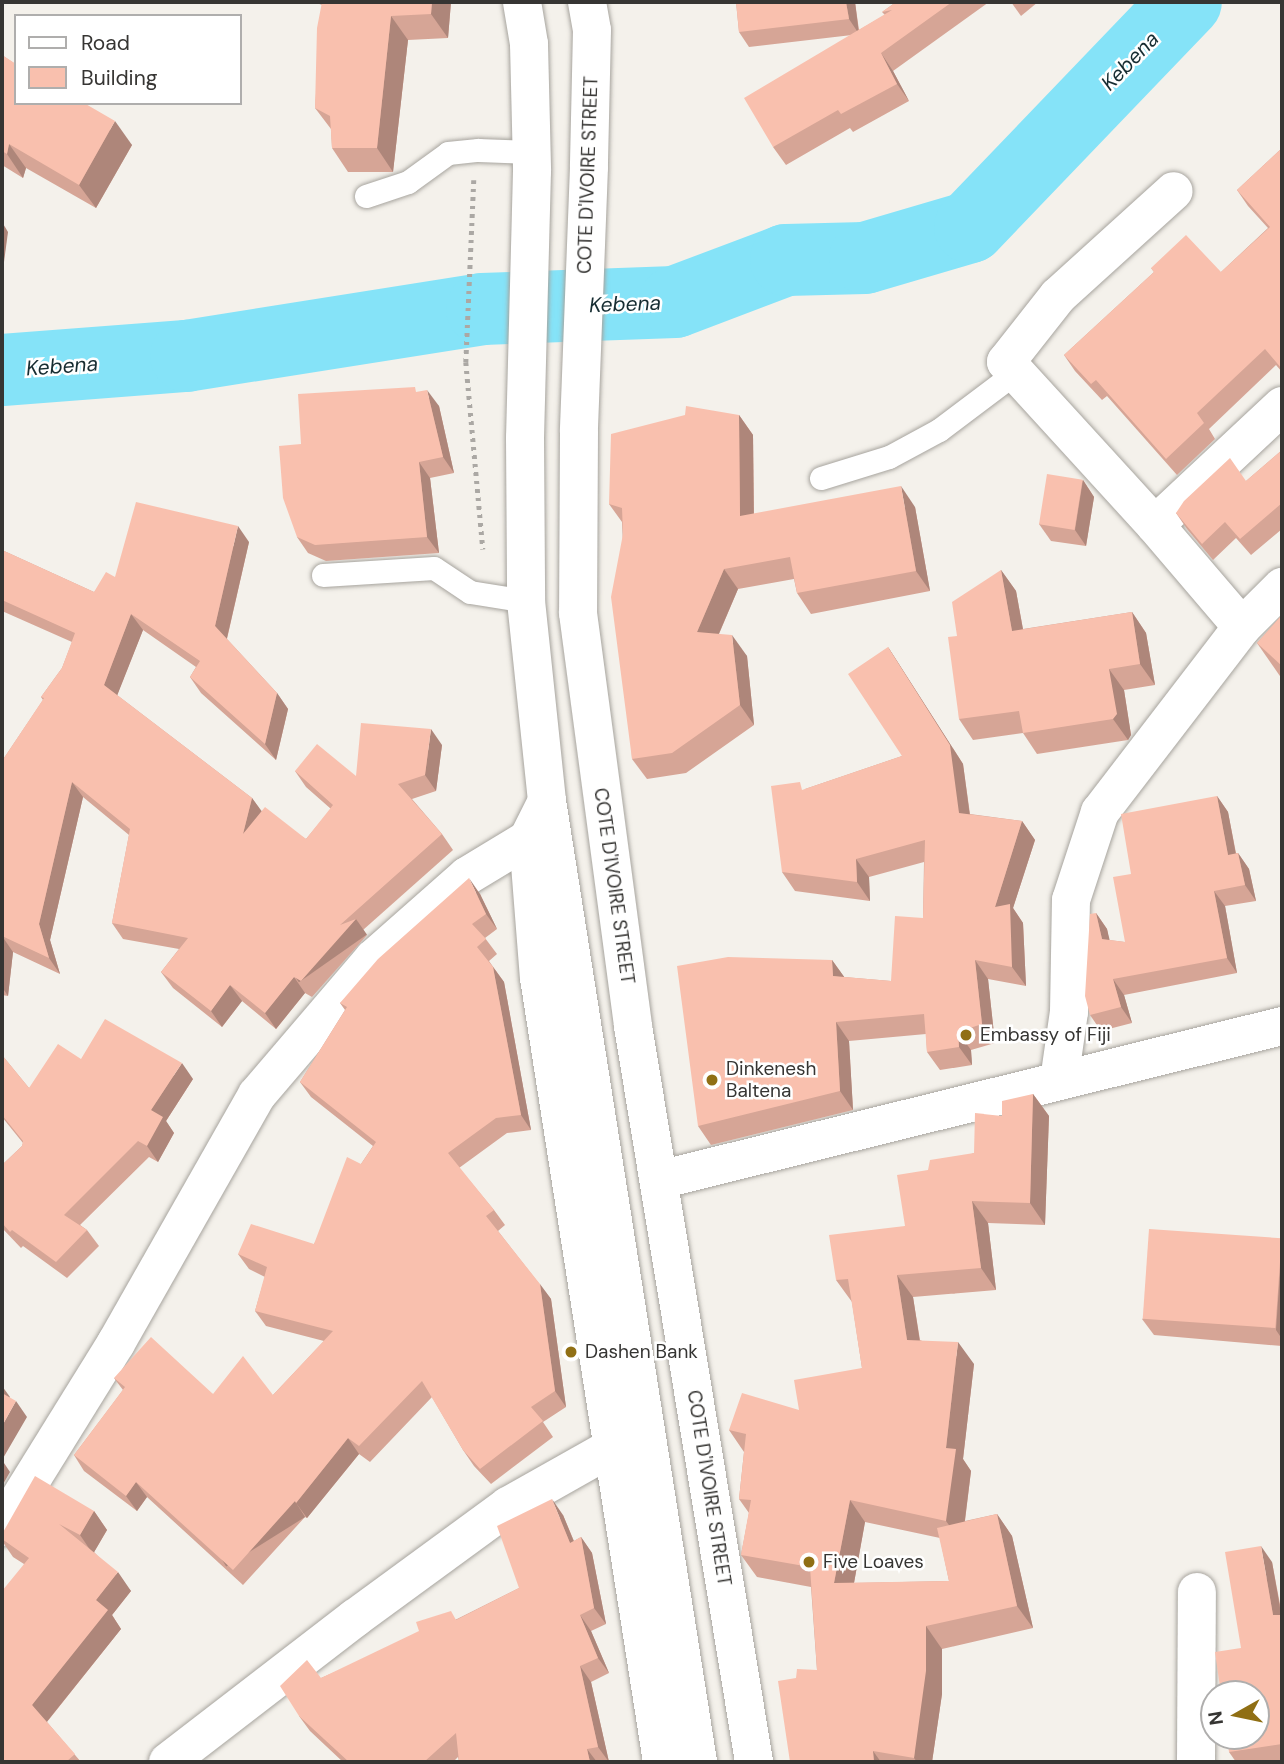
<!DOCTYPE html>
<html>
<head>
<meta charset="utf-8">
<style>
	body { margin:0 }
	#map { position:relative; width:1284px; height:1764px; overflow:hidden; background:#f4f1eb; font-family:"DM Sans",sans-serif }
	div>[style] { position:absolute }
	.river>* { height:72px; margin:-36px; padding:0 36px; transform-origin:36px; border-radius:36px; background:#85e3f8 }
	.path>* { height:4.5px; margin-top:-2.25px; transform-origin:0; background:repeating-linear-gradient(90deg,#aba8a4 0 3.5px,transparent 0 8.5px) }
	.roads { filter:drop-shadow(0 0 2px #a7a49e) drop-shadow(0 0 2px #a7a49e) }
	.service>* { height:23px; margin:-11.5px; padding:0 11.5px; transform-origin:11.5px; border-radius:11.5px; background:#fff }
	.minor>* { height:38px; margin:-19px; padding:0 19px; transform-origin:19px; border-radius:19px; background:#fff }
	.secondary>* { height:38px; margin:-19px; padding:0 19px; transform-origin:19px; border-radius:19px; background:#fff }
	.primary>* { height:38px; margin:-19px; padding:0 19px; transform-origin:19px; border-radius:19px; background:#fff }
	.wall>* { inset:0; background:#d6a596 }
	.shaded-wall>* { inset:0; background:#ae867a; transform-origin:0 0 }
	.building>* { inset:0; background:#f9c0ae; transform-origin:0 0 }
	.dots>* { width:19px; height:19px; translate:-50% -50%; box-sizing:border-box; border:4px solid #fff; border-radius:50% }
	span { translate:-50% -50%; white-space:nowrap; text-align:center; line-height:1.15; -webkit-text-stroke:5px #fff; paint-order:stroke }
	.street-label { font-size:19px; color:#363533 }
	.poi-label { font-size:19px; color:#363533 }
	.left { translate:0 -50%; text-align:left }
	.water-label { font-size:21px; color:#172d32; font-style:italic }
	.frame { position:absolute; inset:0; border:4px solid #363533; pointer-events:none }
	.legend { position:absolute; left:14px; top:14px; width:228px; height:91px; box-sizing:border-box; background:#fff; border:2px solid #afaead; margin:0; padding:9px 12px; list-style:none; font-size:21px; color:#363533 }
	.legend li { display:flex; align-items:center; gap:14px; height:35px }
	.legend b { width:35px; border:2px solid #afaead }
	.north { position:absolute; left:1200px; top:1680px; width:70px; height:70px; box-sizing:border-box; background:#fff; border:2px solid #afaead; border-radius:50%; rotate:261deg; font-size:19px; font-weight:700; line-height:28px; text-align:center; color:#363533 }
	.north::after { content:''; display:block; margin:auto; width:24px; height:32px; background:#906f14; clip-path:polygon(50% 0,100% 100%,50% 72%,0 100%) }
</style>
</head>
<body>
<div id="map">
	<div class="river">
		<i style="left:2px;top:370px;width:185px;rotate:-4.4deg"></i>
		<i style="left:186px;top:356px;width:300px;rotate:-9deg"></i>
		<i style="left:482px;top:309px;width:193px;rotate:-2.1deg"></i>
		<i style="left:675px;top:302px;width:119px;rotate:-20.7deg"></i>
		<i style="left:786px;top:260px;width:79px;rotate:-1.5deg"></i>
		<i style="left:865px;top:258px;width:109px;rotate:-16.4deg"></i>
		<i style="left:970px;top:227px;width:312px;rotate:-46.2deg"></i>
	</div>
	<div class="path">
		<i style="left:474px;top:180px;width:182px;rotate:92.5deg"></i>
		<i style="left:466px;top:362px;width:188px;rotate:84.8deg"></i>
	</div>
	<div class="roads">
		<div class="service">
			<i style="left:366px;top:196px;width:44px;rotate:-18.4deg"></i>
			<i style="left:408px;top:182px;width:49px;rotate:-35.9deg"></i>
			<i style="left:448px;top:153px;width:30px;rotate:-6deg"></i>
			<i style="left:478px;top:150px;width:53px;rotate:2.2deg"></i>
			<i style="left:821px;top:478px;width:71px;rotate:-17.2deg"></i>
			<i style="left:889px;top:457px;width:57px;rotate:-28.4deg"></i>
			<i style="left:939px;top:430px;width:96px;rotate:-37deg"></i>
			<i style="left:323px;top:575px;width:111px;rotate:-3.6deg"></i>
			<i style="left:434px;top:568px;width:43px;rotate:33.7deg"></i>
			<i style="left:470px;top:592px;width:57px;rotate:9.1deg"></i>
		</div>
		<div class="minor">
			<i style="left:1282px;top:406px;width:174px;rotate:136.9deg"></i>
			<i style="left:1155px;top:525px;width:134px;rotate:49.5deg"></i>
			<i style="left:1242px;top:627px;width:57px;rotate:-45deg"></i>
			<i style="left:1155px;top:525px;width:221px;rotate:-132.4deg"></i>
			<i style="left:1006px;top:362px;width:84px;rotate:-51.8deg"></i>
			<i style="left:1058px;top:296px;width:156px;rotate:-42.2deg"></i>
			<i style="left:1059px;top:1081px;width:70px;rotate:-81.8deg"></i>
			<i style="left:1069px;top:1012px;width:112px;rotate:-89deg"></i>
			<i style="left:1071px;top:900px;width:93px;rotate:-71.8deg"></i>
			<i style="left:1100px;top:812px;width:233px;rotate:-52.5deg"></i>
			<i style="left:659px;top:1180px;width:642px;rotate:-13.88deg"></i>
			<i style="left:2px;top:1527px;width:216px;rotate:-58.2deg"></i>
			<i style="left:116px;top:1343px;width:285px;rotate:-60.4deg"></i>
			<i style="left:257px;top:1095px;width:179px;rotate:-49.5deg"></i>
			<i style="left:373px;top:959px;width:125px;rotate:-41.4deg"></i>
			<i style="left:467px;top:876px;width:71px;rotate:-31.2deg"></i>
			<i style="left:168px;top:1762px;width:236px;rotate:-37.6deg"></i>
			<i style="left:355px;top:1618px;width:190px;rotate:-36.2deg"></i>
			<i style="left:508px;top:1506px;width:118px;rotate:-29.4deg"></i>
			<i style="left:1196px;top:1762px;width:170px;rotate:-89.7deg"></i>
		</div>
		<div class="secondary">
			<i style="left:522px;top:2px;width:43px;rotate:80.5deg"></i>
			<i style="left:529px;top:44px;width:127px;rotate:88.6deg"></i>
			<i style="left:587px;top:2px;width:28px;rotate:80deg"></i>
			<i style="left:592px;top:30px;width:137px;rotate:91.3deg"></i>
			<i style="left:547px;top:801px;width:42px;rotate:116.6deg"></i>
			<i style="left:528px;top:839px;width:139px;rotate:85.5deg"></i>
			<i style="left:539px;top:978px;width:794px;rotate:81.08deg"></i>
		</div>
		<div class="primary">
			<i style="left:589px;top:167px;width:265px;rotate:92.2deg"></i>
			<i style="left:579px;top:432px;width:181px;rotate:90.3deg"></i>
			<i style="left:578px;top:613px;width:417px;rotate:82.4deg"></i>
			<i style="left:633px;top:1026px;width:746px;rotate:80.66deg"></i>
			<i style="left:532px;top:171px;width:267px;rotate:91.5deg"></i>
			<i style="left:525px;top:438px;width:163px;rotate:89.6deg"></i>
			<i style="left:526px;top:601px;width:201px;rotate:84deg"></i>
			<i style="left:547px;top:801px;width:973px;rotate:81.07deg"></i>
		</div>
	</div>
	<div class="wall">
		<i style="clip-path:polygon(314px 2px,451px 2px,448px 38px,408px 40px,393px 172px,348px 172px,332px 148px,331px 129px,315px 108px,322px 5px)"></i>
		<i style="clip-path:polygon(736px 2px,855px 2px,859px 30px,885px 15px,882px 12px,896px 2px,989px 2px,893px 71px,909px 101px,853px 132px,850px 128px,786px 165px,773px 147px,852px 35px,749px 47px,739px 32px)"></i>
		<i style="clip-path:polygon(1011px 2px,1038px 2px,1021px 16px)"></i>
		<i style="clip-path:polygon(2px 55px,132px 145px,96px 208px,26px 168px,23px 178px,2px 165px)"></i>
		<i style="clip-path:polygon(1282px 148px,1282px 372px,1276px 365px,1209px 429px,1215px 439px,1177px 475px,1107px 396px,1102px 400px,1075px 371px,1064px 355px,1154px 272px,1151px 268px,1221px 272px,1268px 228px,1248px 206px,1237px 190px)"></i>
		<i style="clip-path:polygon(419px 392px,439px 406px,454px 473px,430px 478px,439px 553px,326px 561px,308px 553px,297px 537px,301px 444px)"></i>
		<i style="clip-path:polygon(739px 415px,753px 435px,754px 514px,915px 507px,930px 591px,811px 614px,797px 593px,794px 579px,738px 589px,719px 634px,747px 656px,754px 725px,686px 773px,647px 779px,632px 759px,622px 522px,609px 504px)"></i>
		<i style="clip-path:polygon(1282px 450px,1282px 529px,1251px 555px,1236px 538px,1213px 560px,1187px 529px,1176px 513px,1246px 481px)"></i>
		<i style="clip-path:polygon(1083px 480px,1094px 497px,1086px 546px,1051px 541px,1039px 524px)"></i>
		<i style="clip-path:polygon(249px 542px,227px 639px,277px 693px,288px 709px,276px 760px,201px 693px,190px 677px,196px 667px,143px 630px,117px 695px,252px 798px,261px 811px,306px 839px,331px 809px,306px 787px,295px 771px,356px 776px,442px 745px,436px 791px,412px 799px,442px 834px,453px 850px,363px 930px,367px 935px,312px 997px,305px 993px,276px 1029px,242px 1001px,222px 1027px,173px 988px,161px 972px,179px 949px,123px 939px,112px 923px,129px 835px,83px 797px,50px 940px,60px 974px,13px 952px,8px 996px,2px 995px,2px 761px,43px 700px,41px 697px,62px 668px,72px 642px,2px 611px,2px 550px,94px 592px,115px 577px)"></i>
		<i style="clip-path:polygon(1001px 570px,1016px 591px,1023px 629px,1132px 612px,1146px 633px,1155px 685px,1124px 690px,1131px 735px,1128px 740px,1037px 754px,1023px 733px,973px 740px,959px 719px,957px 636px)"></i>
		<i style="clip-path:polygon(1282px 615px,1282px 679px,1257px 643px)"></i>
		<i style="clip-path:polygon(888px 647px,963px 764px,970px 814px,1022px 821px,1035px 840px,1013px 908px,1023px 923px,1026px 986px,988px 979px,995px 1043px,971px 1050px,972px 1065px,940px 1070px,927px 1052px,926px 1034px,849px 1041px,853px 1110px,711px 1145px,698px 1126px,832px 960px,844px 977px,891px 981px,923px 918px,924px 862px,869px 877px,870px 901px,795px 891px,782px 872px,805px 789px,902px 756px)"></i>
		<i style="clip-path:polygon(1217px 796px,1228px 812px,1236px 853px,1238px 853px,1249px 869px,1256px 901px,1225px 906px,1237px 973px,1124px 995px,1132px 1023px,1101px 1031px,1090px 1015px,1096px 913px,1107px 929px,1109px 940px,1125px 942px,1131px 874px)"></i>
		<i style="clip-path:polygon(480px 894px,497px 929px,485px 938px,497px 954px,489px 961px,504px 982px,531px 1130px,507px 1133px,459px 1168px,494px 1210px,505px 1225px,498px 1231px,551px 1299px,566px 1407px,543px 1422px,553px 1437px,491px 1484px,474px 1466px,463px 1450px,432px 1397px,370px 1462px,359px 1454px,307px 1518px,305px 1517px,243px 1585px,147px 1497px,137px 1511px,84px 1471px,74px 1455px,123px 1390px,114px 1378px,213px 1394px,273px 1395px,324px 1341px,266px 1326px,255px 1311px,265px 1277px,249px 1269px,238px 1254px,314px 1244px,361px 1164px,373px 1146px,311px 1097px,300px 1082px,345px 1010px,340px 1003px)"></i>
		<i style="clip-path:polygon(2px 1055px,29px 1088px,81px 1059px,193px 1079px,166px 1121px,174px 1133px,158px 1162px,149px 1157px,80px 1225px,87px 1230px,99px 1246px,67px 1278px,23px 1246px,21px 1248px,2px 1228px,2px 1165px,22px 1146px,23px 1143px,2px 1117px)"></i>
		<i style="clip-path:polygon(evenodd,1033px 1094px,1049px 1116px,1045px 1225px,988px 1223px,996px 1290px,913px 1297px,920px 1340px,974px 1364px,963px 1459px,971px 1471px,965px 1521px,997px 1514px,1012px 1536px,1033px 1628px,942px 1649px,942px 1694px,932px 1762px,790px 1762px,796px 1678px,817px 1670px,811px 1587px,757px 1577px,741px 1555px,749px 1513px,739px 1499px,744px 1452px,729px 1430px,799px 1410px,862px 1368px,852px 1302px,836px 1280px,905px 1226px,928px 1170px,974px 1153px,1002px 1116px,1033px 1094px,865px 1522px,940px 1538px,949px 1581px,854px 1583px,865px 1522px)"></i>
		<i style="clip-path:polygon(1282px 1239px,1282px 1346px,1154px 1335px,1142px 1319px)"></i>
		<i style="clip-path:polygon(94px 1511px,107px 1530px,94px 1552px,131px 1591px,112px 1615px,121px 1629px,47px 1722px,81px 1762px,2px 1762px,24px 1564px,13px 1557px,2px 1541px,2px 1534px)"></i>
		<i style="clip-path:polygon(563px 1515px,574px 1541px,581px 1537px,592px 1553px,606px 1624px,591px 1631px,609px 1673px,591px 1682px,609px 1762px,459px 1762px,458px 1757px,453px 1762px,343px 1762px,310px 1731px,299px 1716px,321px 1678px,457px 1619px,519px 1588px)"></i>
		<i style="clip-path:polygon(1272px 1562px,1282px 1615px,1282px 1762px,1236px 1762px,1229px 1752px,1241px 1648px)"></i>
	</div>
	<div class="shaded-wall">
		<i style="clip-path:polygon(432px 2px,451px 2px,448px 38px,431px 14px)"></i>
		<i style="clip-path:polygon(846px 2px,855px 2px,859px 34px,849px 19px)"></i>
		<i style="clip-path:polygon(391px 16px,408px 40px,393px 172px,377px 148px)"></i>
		<i style="clip-path:polygon(881px 53px,893px 71px,909px 101px,897px 84px)"></i>
		<i style="clip-path:polygon(115px 121px,132px 145px,96px 208px,79px 185px)"></i>
		<i style="clip-path:polygon(9px 144px,26px 168px,23px 178px,7px 154px)"></i>
		<i style="clip-path:polygon(2px 222px,8px 232px,4px 262px,2px 258px)"></i>
		<i style="clip-path:polygon(427px 390px,439px 406px,454px 473px,443px 457px)"></i>
		<i style="clip-path:polygon(739px 415px,753px 435px,754px 536px,740px 516px)"></i>
		<i style="clip-path:polygon(419px 462px,430px 478px,439px 553px,427px 537px)"></i>
		<i style="clip-path:polygon(1083px 480px,1094px 497px,1086px 546px,1075px 530px)"></i>
		<i style="clip-path:polygon(901px 486px,915px 507px,930px 591px,916px 571px)"></i>
		<i style="clip-path:polygon(238px 526px,249px 542px,226px 642px,215px 626px)"></i>
		<i style="clip-path:polygon(724px 569px,738px 589px,711px 652px,697px 632px)"></i>
		<i style="clip-path:polygon(1001px 570px,1016px 591px,1027px 652px,1012px 631px)"></i>
		<i style="clip-path:polygon(1132px 612px,1146px 633px,1155px 685px,1140px 664px)"></i>
		<i style="clip-path:polygon(131px 614px,143px 630px,115px 701px,104px 685px)"></i>
		<i style="clip-path:polygon(732px 635px,747px 656px,754px 725px,740px 705px)"></i>
		<i style="clip-path:polygon(888px 647px,963px 764px,972px 832px,959px 813px)"></i>
		<i style="clip-path:polygon(1109px 669px,1124px 690px,1131px 735px,1128px 740px,1113px 719px)"></i>
		<i style="clip-path:polygon(277px 693px,288px 709px,276px 760px,265px 744px)"></i>
		<i style="clip-path:polygon(431px 729px,442px 745px,436px 791px,425px 775px)"></i>
		<i style="clip-path:polygon(72px 782px,83px 797px,50px 940px,60px 974px,49px 958px,39px 924px)"></i>
		<i style="clip-path:polygon(1217px 796px,1228px 812px,1239px 871px,1228px 855px)"></i>
		<i style="clip-path:polygon(252px 798px,263px 813px,243px 834px)"></i>
		<i style="clip-path:polygon(1022px 821px,1035px 840px,1013px 908px,1023px 923px,1026px 986px,1012px 967px,995px 907px)"></i>
		<i style="clip-path:polygon(1238px 853px,1249px 869px,1256px 901px,1245px 885px)"></i>
		<i style="clip-path:polygon(856px 859px,869px 877px,870px 901px,857px 882px)"></i>
		<i style="clip-path:polygon(469px 878px,480px 894px,497px 929px,486px 914px)"></i>
		<i style="clip-path:polygon(1214px 891px,1225px 906px,1237px 973px,1227px 958px)"></i>
		<i style="clip-path:polygon(1096px 913px,1107px 929px,1113px 954px,1102px 939px)"></i>
		<i style="left:356px;top:919px;width:19px;height:83px;rotate:55deg"></i>
		<i style="clip-path:polygon(2px 936px,13px 952px,8px 996px,2px 987px)"></i>
		<i style="clip-path:polygon(832px 960px,845px 978px,833px 976px)"></i>
		<i style="clip-path:polygon(975px 960px,988px 979px,995px 1043px,982px 1024px)"></i>
		<i style="clip-path:polygon(493px 967px,504px 982px,531px 1130px,521px 1115px)"></i>
		<i style="clip-path:polygon(294px 977px,305px 993px,276px 1029px,265px 1013px)"></i>
		<i style="clip-path:polygon(1113px 979px,1124px 995px,1132px 1023px,1121px 1007px)"></i>
		<i style="clip-path:polygon(230px 985px,242px 1001px,222px 1027px,211px 1011px)"></i>
		<i style="clip-path:polygon(836px 1022px,849px 1041px,853px 1110px,840px 1091px)"></i>
		<i style="clip-path:polygon(958px 1032px,971px 1050px,972px 1065px,959px 1047px)"></i>
		<i style="clip-path:polygon(182px 1063px,193px 1079px,166px 1121px,174px 1133px,158px 1162px,147px 1146px,151px 1110px)"></i>
		<i style="clip-path:polygon(1033px 1094px,1049px 1116px,1045px 1225px,1030px 1203px)"></i>
		<i style="clip-path:polygon(972px 1201px,988px 1223px,996px 1290px,981px 1268px)"></i>
		<i style="clip-path:polygon(1282px 1243px,1282px 1339px,1276px 1330px)"></i>
		<i style="clip-path:polygon(897px 1275px,913px 1297px,923px 1362px,907px 1340px)"></i>
		<i style="clip-path:polygon(540px 1284px,551px 1299px,566px 1407px,555px 1391px)"></i>
		<i style="clip-path:polygon(958px 1342px,974px 1364px,963px 1459px,971px 1471px,962px 1543px,946px 1521px,946px 1448px)"></i>
		<i style="clip-path:polygon(2px 1386px,10px 1397px,5px 1405px,2px 1400px)"></i>
		<i style="clip-path:polygon(16px 1401px,27px 1417px,2px 1460px,10px 1472px,2px 1486px,2px 1426px)"></i>
		<i style="clip-path:polygon(348px 1438px,359px 1454px,307px 1518px,296px 1503px)"></i>
		<i style="clip-path:polygon(136px 1482px,147px 1497px,137px 1511px,126px 1496px)"></i>
		<i style="clip-path:polygon(552px 1499px,563px 1515px,581px 1559px,570px 1543px)"></i>
		<i style="clip-path:polygon(850px 1500px,865px 1522px,850px 1605px,834px 1583px)"></i>
		<i style="left:295px;top:1501px;width:19px;height:93px;rotate:58deg"></i>
		<i style="clip-path:polygon(94px 1511px,107px 1530px,93px 1554px,80px 1535px)"></i>
		<i style="clip-path:polygon(997px 1514px,1012px 1536px,1033px 1628px,1017px 1606px)"></i>
		<i style="clip-path:polygon(581px 1537px,592px 1553px,606px 1624px,594px 1608px)"></i>
		<i style="clip-path:polygon(1261px 1546px,1272px 1562px,1282px 1619px,1273px 1615px)"></i>
		<i style="clip-path:polygon(118px 1572px,131px 1591px,112px 1615px,121px 1629px,45px 1724px,32px 1705px,96px 1600px)"></i>
		<i style="clip-path:polygon(580px 1615px,591px 1631px,609px 1673px,598px 1658px)"></i>
		<i style="clip-path:polygon(926px 1626px,942px 1649px,942px 1694px,932px 1762px,917px 1762px,914px 1758px)"></i>
		<i style="clip-path:polygon(580px 1666px,591px 1682px,609px 1762px,598px 1747px)"></i>
		<i style="clip-path:polygon(587px 1749px,597px 1762px,590px 1762px)"></i>
		<i style="clip-path:polygon(873px 1751px,881px 1762px,874px 1762px)"></i>
	</div>
	<div class="building">
		<i style="clip-path:polygon(322px 2px,432px 2px,431px 14px,391px 16px,377px 148px,332px 148px,330px 116px,315px 108px,317px 28px)"></i>
		<i style="clip-path:polygon(736px 2px,846px 2px,849px 19px,739px 32px)"></i>
		<i style="clip-path:polygon(896px 2px,952px 2px,881px 53px,897px 84px,841px 114px,838px 110px,773px 147px,744px 98px,892px 10px,882px 12px)"></i>
		<i style="clip-path:polygon(2px 55px,16px 64px,16px 103px,84px 103px,115px 121px,79px 185px,9px 144px,7px 154px,2px 151px)"></i>
		<i style="clip-path:polygon(1282px 148px,1282px 369px,1265px 349px,1197px 413px,1204px 423px,1166px 459px,1096px 380px,1091px 384px,1064px 355px,1154px 272px,1151px 268px,1186px 235px,1221px 272px,1270px 227px,1237px 190px)"></i>
		<i style="clip-path:polygon(415px 387px,416px 392px,427px 390px,443px 457px,419px 462px,427px 537px,315px 545px,297px 537px,283px 498px,279px 446px,301px 444px,298px 394px)"></i>
		<i style="clip-path:polygon(686px 406px,739px 415px,740px 516px,901px 486px,916px 571px,797px 593px,790px 557px,724px 569px,697px 632px,732px 635px,740px 705px,672px 753px,632px 759px,611px 597px,623px 534px,622px 508px,609px 504px,611px 434px,685px 415px)"></i>
		<i style="clip-path:polygon(1282px 450px,1282px 503px,1240px 539px,1225px 522px,1202px 544px,1176px 513px,1184px 501px,1230px 458px,1246px 481px)"></i>
		<i style="left:1047px;top:474px;width:36px;height:51px;rotate:9deg"></i>
		<i style="clip-path:polygon(136px 502px,238px 526px,215px 626px,277px 693px,265px 744px,190px 677px,200px 661px,131px 614px,104px 685px,252px 798px,243px 834px,265px 807px,306px 839px,333px 805px,295px 771px,317px 744px,356px 776px,361px 723px,431px 729px,425px 775px,398px 784px,442px 834px,340px 925px,356px 919px,301px 981px,294px 977px,265px 1013px,230px 985px,211px 1011px,161px 972px,188px 938px,112px 923px,130px 829px,72px 782px,39px 924px,49px 958px,2px 936px,2px 939px,2px 761px,44px 698px,41px 697px,62px 668px,75px 633px,2px 600px,2px 550px,94px 592px,106px 572px,115px 577px)"></i>
		<i style="clip-path:polygon(1001px 570px,1012px 631px,1132px 612px,1140px 664px,1109px 669px,1117px 714px,1113px 719px,1023px 733px,1019px 711px,959px 719px,948px 637px,957px 636px,952px 602px)"></i>
		<i style="clip-path:polygon(1282px 615px,1282px 666px,1257px 643px)"></i>
		<i style="clip-path:polygon(888px 647px,950px 745px,959px 813px,1022px 821px,995px 907px,1010px 904px,1012px 967px,975px 960px,982px 1024px,958px 1032px,959px 1047px,927px 1052px,924px 1014px,836px 1022px,840px 1091px,698px 1126px,677px 966px,728px 957px,832px 960px,833px 976px,891px 981px,895px 916px,923px 918px,925px 840px,856px 859px,857px 882px,782px 872px,771px 786px,800px 782px,802px 790px,902px 756px,848px 674px)"></i>
		<i style="clip-path:polygon(1217px 796px,1228px 855px,1238px 853px,1245px 885px,1214px 891px,1227px 958px,1113px 979px,1121px 1007px,1090px 1015px,1085px 996px,1090px 914px,1096px 913px,1102px 939px,1125px 942px,1113px 877px,1131px 874px,1121px 814px)"></i>
		<i style="clip-path:polygon(469px 878px,486px 914px,472px 924px,486px 939px,477px 947px,493px 967px,521px 1115px,496px 1118px,448px 1153px,494px 1210px,486px 1216px,540px 1284px,555px 1391px,531px 1407px,543px 1421px,480px 1469px,463px 1450px,422px 1381px,359px 1446px,348px 1438px,296px 1503px,295px 1501px,233px 1570px,136px 1482px,126px 1496px,74px 1455px,125px 1387px,114px 1378px,151px 1337px,213px 1394px,243px 1356px,273px 1395px,333px 1331px,255px 1311px,267px 1267px,238px 1254px,251px 1224px,314px 1244px,347px 1157px,361px 1164px,376px 1142px,300px 1082px,347px 1007px,340px 1003px,378px 959px)"></i>
		<i style="clip-path:polygon(105px 1019px,182px 1063px,151px 1110px,163px 1117px,147px 1146px,138px 1141px,64px 1215px,87px 1230px,56px 1262px,12px 1230px,10px 1232px,2px 1223px,2px 1165px,22px 1146px,23px 1141px,2px 1115px,2px 1055px,29px 1088px,58px 1044px,81px 1059px)"></i>
		<i style="clip-path:polygon(1033px 1094px,1030px 1203px,972px 1201px,981px 1268px,897px 1275px,907px 1340px,958px 1342px,946px 1448px,956px 1449px,946px 1521px,850px 1500px,834px 1583px,949px 1581px,937px 1528px,997px 1514px,1017px 1606px,926px 1626px,926px 1671px,914px 1758px,873px 1751px,874px 1762px,790px 1762px,778px 1681px,796px 1678px,797px 1669px,817px 1670px,810px 1567px,741px 1555px,751px 1500px,739px 1499px,746px 1434px,729px 1430px,742px 1393px,799px 1410px,794px 1380px,862px 1368px,848px 1279px,836px 1280px,829px 1235px,905px 1226px,897px 1175px,928px 1170px,930px 1160px,974px 1153px,975px 1113px,1002px 1116px,1002px 1101px)"></i>
		<i style="left:1149px;top:1229px;width:133px;height:90px;rotate:4deg"></i>
		<i style="clip-path:polygon(2px 1393px,16px 1401px,2px 1426px)"></i>
		<i style="clip-path:polygon(35px 1476px,94px 1511px,80px 1535px,59px 1524px,118px 1572px,96px 1600px,108px 1610px,32px 1705px,75px 1754px,66px 1762px,2px 1762px,2px 1591px,29px 1558px,2px 1539px,2px 1534px)"></i>
		<i style="clip-path:polygon(552px 1499px,570px 1543px,581px 1537px,594px 1608px,580px 1615px,598px 1658px,580px 1666px,598px 1747px,587px 1749px,590px 1762px,459px 1762px,456px 1733px,424px 1762px,349px 1762px,299px 1716px,280px 1686px,307px 1660px,321px 1678px,419px 1631px,416px 1622px,451px 1611px,456px 1620px,519px 1588px,497px 1526px)"></i>
		<i style="clip-path:polygon(1261px 1546px,1273px 1615px,1282px 1615px,1282px 1744px,1229px 1752px,1227px 1736px,1256px 1736px,1256px 1694px,1221px 1694px,1215px 1652px,1241px 1648px,1225px 1552px)"></i>
	</div>
	<div class="dots">
		<i style="left:966px;top:1035px;background:#906f14"></i>
		<i style="left:712px;top:1080px;background:#906f14"></i>
		<i style="left:571px;top:1352px;background:#906f14"></i>
		<i style="left:809px;top:1562px;background:#906f14"></i>
	</div>
	<div class="street-label">
		<span style="left:588px;top:175px;rotate:-88deg">COTE D'IVOIRE STREET</span>
		<span style="left:614px;top:886px;rotate:82deg">COTE D'IVOIRE STREET</span>
		<span style="left:709px;top:1488px;rotate:81deg">COTE D'IVOIRE STREET</span>
	</div>
	<div class="poi-label">
		<span class="left" style="left:980px;top:1035px">Embassy of Fiji</span>
		<span class="left" style="left:726px;top:1080px">Dinkenesh<br>Baltena</span>
		<span class="left" style="left:585px;top:1352px">Dashen Bank</span>
		<span class="left" style="left:823px;top:1562px">Five Loaves</span>
	</div>
	<div class="water-label">
		<span style="left:1130px;top:61px;rotate:-46deg">Kebena</span>
		<span style="left:625px;top:304px;rotate:-2deg">Kebena</span>
		<span style="left:62px;top:366px;rotate:-4deg">Kebena</span>
	</div>
	<div class="frame"></div>
	<ul class="legend">
	<li><b style="height:9px;background:#fff"></b>Road</li>
	<li><b style="height:19px;background:#f9c0ae"></b>Building</li>
	</ul>
	<div class="north">N</div>
</div>
</body>
</html>
